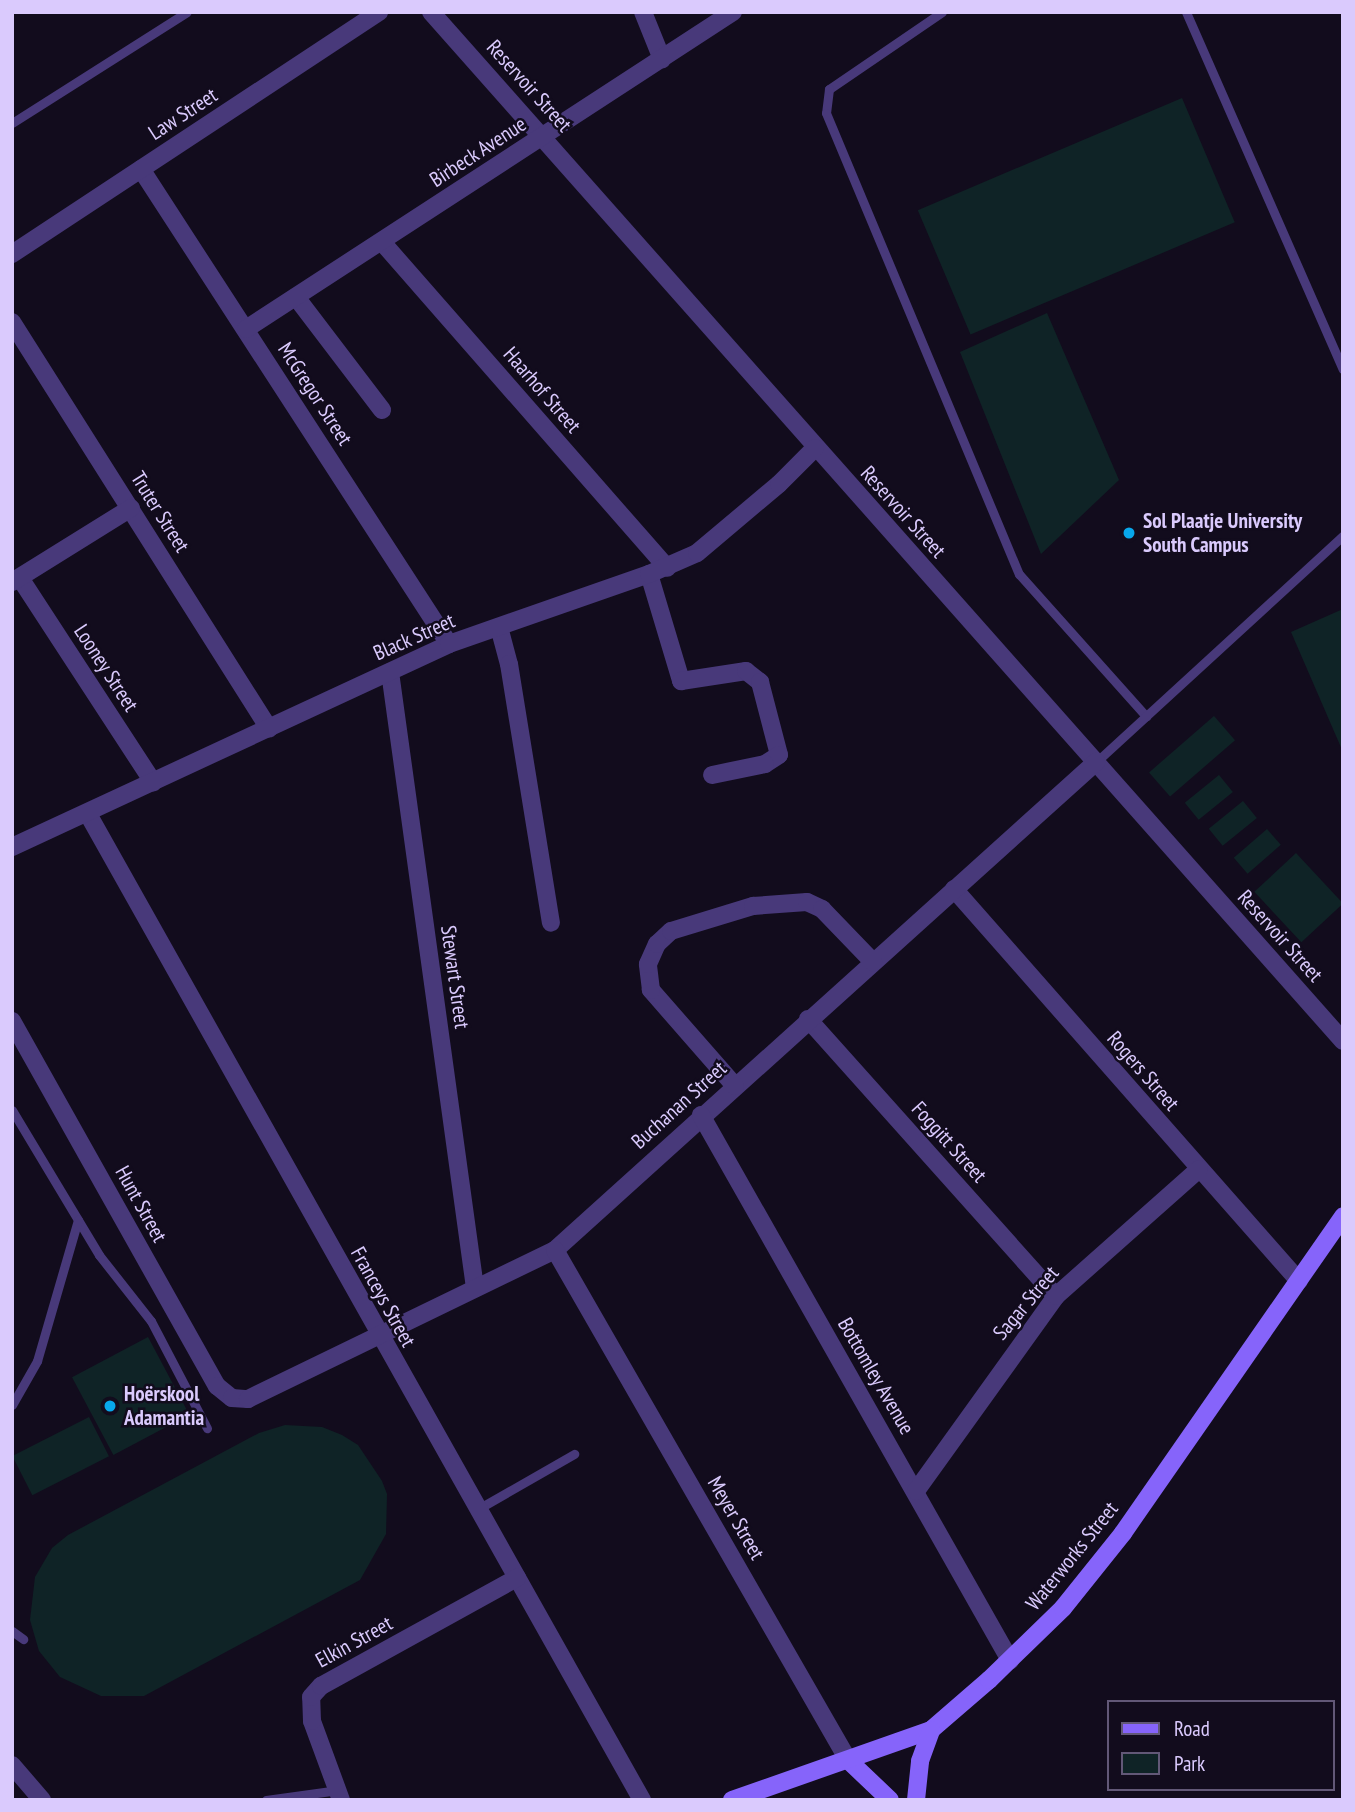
<!DOCTYPE html>
<html>
<head>
<meta charset="utf-8">
<style>
	body { margin:0 }
	#map { position:relative; width:1355px; height:1812px; overflow:hidden; background:#120c1d; font-family:"PT Sans Narrow",sans-serif }
	div>[style] { position:absolute }
	.green>* { inset:0; background:#0f2326; transform-origin:0 0 }
	.lane>* { height:9px; margin:-4.5px; padding:0 4.5px; transform-origin:4.5px; border-radius:4.5px; background:#48397a }
	.street>* { height:18px; margin:-9px; padding:0 9px; transform-origin:9px; border-radius:9px; background:#48397a }
	.secondary>* { height:18px; margin:-9px; padding:0 9px; transform-origin:9px; border-radius:9px; background:#8664fa }
	.dots>* { width:19px; height:19px; translate:-50% -50%; box-sizing:border-box; border:4px solid #120c1d; border-radius:50% }
	span { translate:-50% -50%; white-space:nowrap; text-align:center; line-height:1.15; -webkit-text-stroke:5px #120c1d; paint-order:stroke }
	.street-label { font-size:21px; color:#dacafd }
	.poi-label { font-size:21px; color:#dacafd; font-weight:700 }
	.left { translate:0 -50%; text-align:left }
	.frame { position:absolute; inset:0; border:14px solid #dacafd; pointer-events:none }
	.legend { position:absolute; left:1107px; top:1700px; width:228px; height:91px; box-sizing:border-box; background:#120c1d; border:2px solid #625877; margin:0; padding:9px 12px; list-style:none; font-size:21px; color:#dacafd }
	.legend li { display:flex; align-items:center; gap:14px; height:35px }
	.legend b { width:35px; border:2px solid #625877 }
</style>
</head>
<body>
<div id="map">
	<div class="green">
		<i style="left:1182px;top:98px;width:135px;height:287px;rotate:67deg"></i>
		<i style="clip-path:polygon(1047px 313px,1119px 480px,1041px 554px,960px 352px)"></i>
		<i style="clip-path:polygon(1343px 609px,1343px 752px,1291px 632px)"></i>
		<i style="left:1214px;top:716px;width:32px;height:86px;rotate:49deg"></i>
		<i style="left:1219px;top:775px;width:22px;height:44px;rotate:51deg"></i>
		<i style="left:1243px;top:801px;width:22px;height:44px;rotate:51deg"></i>
		<i style="left:1267px;top:829px;width:21px;height:44px;rotate:49deg"></i>
		<i style="left:1296px;top:853px;width:69px;height:57px;rotate:47deg"></i>
		<i style="left:148px;top:1337px;width:88px;height:86px;rotate:62deg"></i>
		<i style="left:89px;top:1417px;width:44px;height:86px;rotate:63deg"></i>
		<i style="clip-path:polygon(285px 1425px,322px 1427px,342px 1435px,358px 1445px,382px 1481px,387px 1494px,386px 1534px,360px 1580px,144px 1696px,101px 1696px,60px 1677px,39px 1651px,30px 1620px,35px 1577px,52px 1548px,68px 1535px,259px 1433px)"></i>
	</div>
	<div class="lane">
		<i style="left:942px;top:12px;width:137px;rotate:145.7deg"></i>
		<i style="left:829px;top:89px;width:24px;rotate:97deg"></i>
		<i style="left:826px;top:113px;width:500px;rotate:67.3deg"></i>
		<i style="left:1019px;top:574px;width:191px;rotate:48.2deg"></i>
		<i style="left:1186px;top:12px;width:390px;rotate:66.3deg"></i>
		<i style="left:12px;top:123px;width:207px;rotate:-32.4deg"></i>
		<i style="left:1096px;top:762px;width:335px;rotate:-42.5deg"></i>
		<i style="left:12px;top:1110px;width:169px;rotate:59deg"></i>
		<i style="left:99px;top:1255px;width:84px;rotate:51.8deg"></i>
		<i style="left:151px;top:1321px;width:121px;rotate:62.4deg"></i>
		<i style="left:12px;top:1405px;width:51px;rotate:-60.4deg"></i>
		<i style="left:37px;top:1361px;width:147px;rotate:-73.8deg"></i>
		<i style="left:478px;top:1509px;width:111px;rotate:-29.8deg"></i>
		<i style="left:12px;top:1631px;width:14px;rotate:36deg"></i>
		<i style="left:266px;top:1800px;width:73px;rotate:-7.9deg"></i>
	</div>
	<div class="street">
		<i style="left:431px;top:12px;width:1375px;rotate:48.45deg"></i>
		<i style="left:643px;top:12px;width:51px;rotate:68deg"></i>
		<i style="left:141px;top:169px;width:566px;rotate:57.04deg"></i>
		<i style="left:382px;top:242px;width:433px;rotate:48.8deg"></i>
		<i style="left:12px;top:254px;width:440px;rotate:-33.4deg"></i>
		<i style="left:296px;top:297px;width:142px;rotate:52.7deg"></i>
		<i style="left:12px;top:322px;width:481px;rotate:57.7deg"></i>
		<i style="left:246px;top:329px;width:581px;rotate:-33.06deg"></i>
		<i style="left:649px;top:574px;width:112px;rotate:73.3deg"></i>
		<i style="left:681px;top:681px;width:66px;rotate:-8.7deg"></i>
		<i style="left:746px;top:671px;width:18px;rotate:38deg"></i>
		<i style="left:760px;top:682px;width:75px;rotate:75.4deg"></i>
		<i style="left:779px;top:755px;width:17px;rotate:147deg"></i>
		<i style="left:765px;top:764px;width:54px;rotate:168.3deg"></i>
		<i style="left:20px;top:578px;width:244px;rotate:56.9deg"></i>
		<i style="left:12px;top:582px;width:140px;rotate:-31.9deg"></i>
		<i style="left:499px;top:627px;width:38px;rotate:75deg"></i>
		<i style="left:509px;top:664px;width:262px;rotate:80.8deg"></i>
		<i style="left:390px;top:672px;width:622px;rotate:82.14deg"></i>
		<i style="left:88px;top:814px;width:1131px;rotate:60.67deg"></i>
		<i style="left:12px;top:847px;width:482px;rotate:-24.9deg"></i>
		<i style="left:449px;top:644px;width:212px;rotate:-19.3deg"></i>
		<i style="left:649px;top:574px;width:52px;rotate:-23.6deg"></i>
		<i style="left:697px;top:553px;width:107px;rotate:-40.1deg"></i>
		<i style="left:779px;top:484px;width:51px;rotate:-45deg"></i>
		<i style="left:954px;top:889px;width:522px;rotate:48.65deg"></i>
		<i style="left:808px;top:1019px;width:372px;rotate:48.2deg"></i>
		<i style="left:12px;top:1021px;width:419px;rotate:60.7deg"></i>
		<i style="left:217px;top:1386px;width:19px;rotate:39deg"></i>
		<i style="left:232px;top:1398px;width:16px;rotate:4deg"></i>
		<i style="left:248px;top:1399px;width:341px;rotate:-25.9deg"></i>
		<i style="left:555px;top:1250px;width:729px;rotate:-42.05deg"></i>
		<i style="left:735px;top:1086px;width:128px;rotate:-131.2deg"></i>
		<i style="left:651px;top:990px;width:26px;rotate:-97deg"></i>
		<i style="left:648px;top:964px;width:22px;rotate:-66deg"></i>
		<i style="left:657px;top:944px;width:19px;rotate:-43deg"></i>
		<i style="left:671px;top:931px;width:86px;rotate:-17deg"></i>
		<i style="left:753px;top:906px;width:54px;rotate:-4.2deg"></i>
		<i style="left:807px;top:902px;width:17px;rotate:25deg"></i>
		<i style="left:822px;top:909px;width:74px;rotate:46.1deg"></i>
		<i style="left:701px;top:1115px;width:627px;rotate:60.45deg"></i>
		<i style="left:555px;top:1250px;width:588px;rotate:60.12deg"></i>
		<i style="left:916px;top:1491px;width:240px;rotate:-54.3deg"></i>
		<i style="left:1056px;top:1296px;width:191px;rotate:-41.6deg"></i>
		<i style="left:12px;top:1765px;width:46px;rotate:49.4deg"></i>
		<i style="left:341px;top:1800px;width:84px;rotate:-110.2deg"></i>
		<i style="left:312px;top:1721px;width:24px;rotate:-92deg"></i>
		<i style="left:311px;top:1697px;width:15px;rotate:-48deg"></i>
		<i style="left:321px;top:1686px;width:224px;rotate:-28.9deg"></i>
	</div>
	<div class="secondary">
		<i style="left:848px;top:1760px;width:58px;rotate:43.6deg"></i>
		<i style="left:732px;top:1800px;width:211px;rotate:-19.4deg"></i>
		<i style="left:931px;top:1730px;width:77px;rotate:-40.8deg"></i>
		<i style="left:989px;top:1680px;width:103px;rotate:-44.2deg"></i>
		<i style="left:1063px;top:1608px;width:96px;rotate:-51.3deg"></i>
		<i style="left:1123px;top:1533px;width:386px;rotate:-55.2deg"></i>
		<i style="left:916px;top:1800px;width:39px;rotate:-84deg"></i>
		<i style="left:920px;top:1761px;width:33px;rotate:-70deg"></i>
	</div>
	<div class="dots">
		<i style="left:1129px;top:533px;background:#08a7eb"></i>
		<i style="left:110px;top:1406px;background:#08a7eb"></i>
	</div>
	<div class="street-label">
		<span style="left:529px;top:86px;rotate:48deg">Reservoir Street</span>
		<span style="left:183px;top:114px;rotate:-33deg">Law Street</span>
		<span style="left:478px;top:152px;rotate:-33deg">Birbeck Avenue</span>
		<span style="left:542px;top:390px;rotate:49deg">Haarhof Street</span>
		<span style="left:315px;top:394px;rotate:57deg">McGregor Street</span>
		<span style="left:160px;top:512px;rotate:58deg">Truter Street</span>
		<span style="left:903px;top:512px;rotate:48deg">Reservoir Street</span>
		<span style="left:414px;top:637px;rotate:-24deg">Black Street</span>
		<span style="left:106px;top:668px;rotate:57deg">Looney Street</span>
		<span style="left:1280px;top:936px;rotate:48deg">Reservoir Street</span>
		<span style="left:455px;top:977px;rotate:82deg">Stewart Street</span>
		<span style="left:1143px;top:1071px;rotate:49deg">Rogers Street</span>
		<span style="left:679px;top:1105px;rotate:-42deg">Buchanan Street</span>
		<span style="left:949px;top:1142px;rotate:48deg">Foggitt Street</span>
		<span style="left:141px;top:1204px;rotate:61deg">Hunt Street</span>
		<span style="left:383px;top:1297px;rotate:61deg">Franceys Street</span>
		<span style="left:1026px;top:1303px;rotate:-50deg">Sagar Street</span>
		<span style="left:876px;top:1376px;rotate:60deg">Bottomley Avenue</span>
		<span style="left:736px;top:1518px;rotate:60deg">Meyer Street</span>
		<span style="left:1072px;top:1556px;rotate:-51deg">Waterworks Street</span>
		<span style="left:354px;top:1642px;rotate:-29deg">Elkin Street</span>
	</div>
	<div class="poi-label">
		<span class="left" style="left:1143px;top:533px">Sol Plaatje University<br>South Campus</span>
		<span class="left" style="left:124px;top:1406px">Hoërskool<br>Adamantia</span>
	</div>
	<div class="frame"></div>
	<ul class="legend">
	<li><b style="height:9px;background:#8664fa"></b>Road</li>
	<li><b style="height:19px;background:#0f2326"></b>Park</li>
	</ul>
</div>
</body>
</html>
